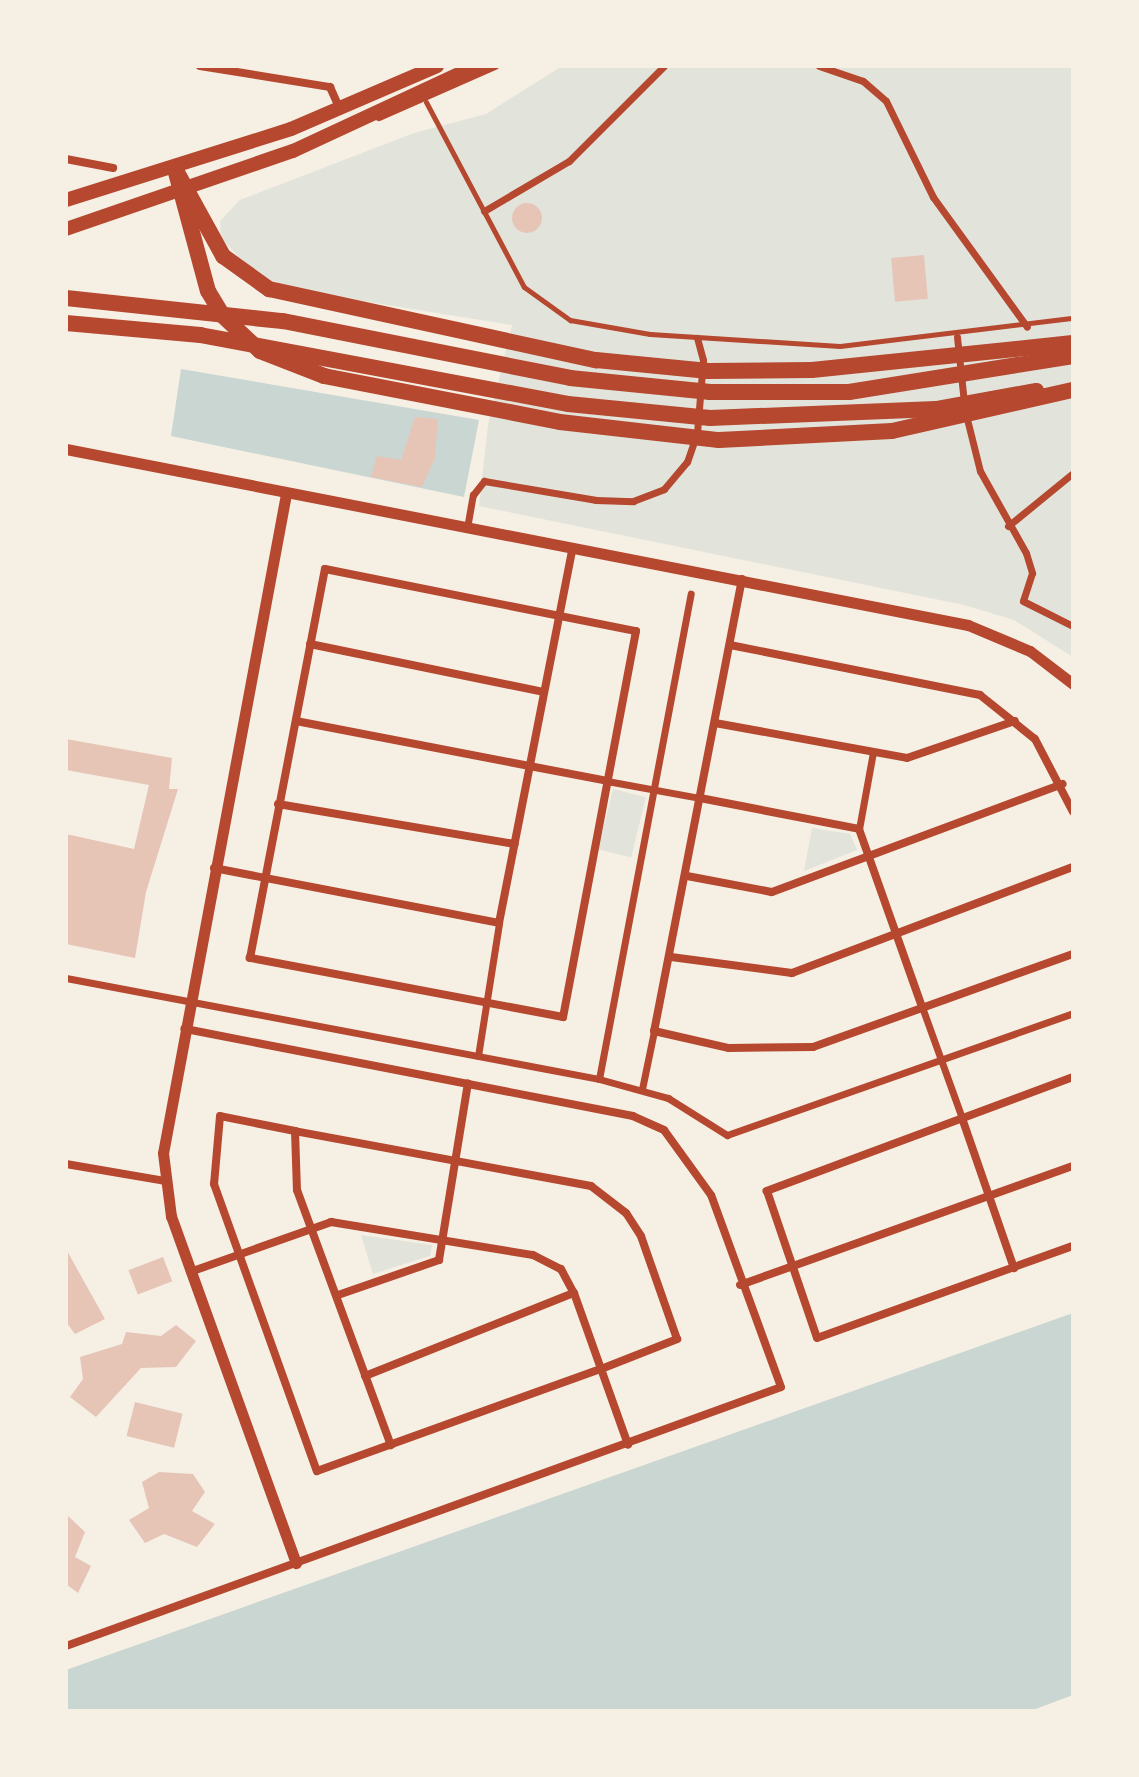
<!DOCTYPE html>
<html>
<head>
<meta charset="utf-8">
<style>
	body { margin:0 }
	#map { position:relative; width:1139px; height:1777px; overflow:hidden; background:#f6efe4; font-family:"PT Sans",sans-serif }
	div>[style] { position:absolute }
	.green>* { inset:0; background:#e2e4dc; transform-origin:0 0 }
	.water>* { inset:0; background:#c9d6d2 }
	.building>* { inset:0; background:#e6c5b7; transform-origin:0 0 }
	.round { border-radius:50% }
	.service>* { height:5px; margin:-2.5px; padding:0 2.5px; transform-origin:2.5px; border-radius:2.5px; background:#b5482f }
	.pedestrian>* { height:7px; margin:-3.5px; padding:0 3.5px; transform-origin:3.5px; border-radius:3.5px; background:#b5482f }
	.minor>* { height:8px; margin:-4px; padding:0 4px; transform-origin:4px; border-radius:4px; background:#b5482f }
	.tertiary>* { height:11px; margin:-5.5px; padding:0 5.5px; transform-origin:5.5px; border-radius:5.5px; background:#b5482f }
	.primary>* { height:14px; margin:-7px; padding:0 7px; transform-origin:7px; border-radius:7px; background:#b5482f }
	.motorway>* { height:16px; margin:-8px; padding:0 8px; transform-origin:8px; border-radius:8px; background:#b5482f }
	span { translate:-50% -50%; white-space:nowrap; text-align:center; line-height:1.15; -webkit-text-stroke:7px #f6efe4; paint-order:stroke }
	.frame { position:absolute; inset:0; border:68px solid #f6efe4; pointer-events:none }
</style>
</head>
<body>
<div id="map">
	<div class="green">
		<i style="clip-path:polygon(562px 66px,1073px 66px,1073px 657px,1014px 620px,964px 605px,479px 506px,488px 425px,512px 325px,300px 291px,255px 274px,221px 238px,220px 221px,240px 200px,414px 133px,486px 114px)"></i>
		<i style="left:613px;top:789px;width:34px;height:62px;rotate:14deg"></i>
		<i style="clip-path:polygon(812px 828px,850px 834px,857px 850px,804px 871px)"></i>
		<i style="clip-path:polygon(361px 1235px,432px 1245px,430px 1256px,373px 1274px)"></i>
	</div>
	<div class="water">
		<i style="clip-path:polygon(181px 369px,479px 420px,464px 497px,171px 436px)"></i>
		<i style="clip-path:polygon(1073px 1313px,1073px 1695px,1030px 1711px,66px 1711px,66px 1670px)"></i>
	</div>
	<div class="building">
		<i class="round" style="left:512px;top:203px;width:30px;height:30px"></i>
		<i style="left:924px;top:255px;width:44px;height:33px;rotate:85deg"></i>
		<i style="clip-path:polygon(415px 417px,438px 419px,435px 458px,422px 487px,371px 477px,377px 456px,401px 460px)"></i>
		<i style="clip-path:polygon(66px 739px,172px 758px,169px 789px,178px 789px,146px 892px,135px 958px,66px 944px,66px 834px,134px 849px,149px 785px,66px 770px)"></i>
		<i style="clip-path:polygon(66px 1249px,105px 1319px,75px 1334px,66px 1322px)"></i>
		<i style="left:163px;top:1257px;width:26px;height:37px;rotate:69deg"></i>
		<i style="clip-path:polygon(176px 1325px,196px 1341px,176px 1367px,141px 1368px,96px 1417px,70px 1397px,83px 1379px,80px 1357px,122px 1344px,126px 1332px,161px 1336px)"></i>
		<i style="left:135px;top:1402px;width:49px;height:35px;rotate:14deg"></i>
		<i style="clip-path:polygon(159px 1472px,193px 1474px,205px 1492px,192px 1511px,215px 1524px,197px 1547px,164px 1534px,145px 1543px,129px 1520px,149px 1508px,142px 1482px)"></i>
		<i style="clip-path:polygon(66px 1514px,85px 1532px,75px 1557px,91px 1566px,78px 1593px,66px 1584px)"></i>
	</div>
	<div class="service">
		<i style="left:426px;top:102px;width:209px;rotate:62.1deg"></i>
		<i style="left:524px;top:287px;width:57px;rotate:35.7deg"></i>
		<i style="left:570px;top:320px;width:81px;rotate:9.9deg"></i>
		<i style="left:650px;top:334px;width:190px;rotate:3.6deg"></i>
		<i style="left:840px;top:346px;width:235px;rotate:-6.9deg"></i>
	</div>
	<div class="pedestrian">
		<i style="left:819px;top:66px;width:46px;rotate:18.8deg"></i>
		<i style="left:863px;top:81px;width:30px;rotate:41deg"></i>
		<i style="left:886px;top:101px;width:107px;rotate:63.9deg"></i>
		<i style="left:933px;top:197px;width:160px;rotate:54.1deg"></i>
		<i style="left:484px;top:211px;width:99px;rotate:-30.5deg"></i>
		<i style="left:569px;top:161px;width:134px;rotate:-45deg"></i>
		<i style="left:957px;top:337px;width:66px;rotate:83.9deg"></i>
		<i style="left:966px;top:415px;width:58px;rotate:76deg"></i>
		<i style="left:980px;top:471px;width:94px;rotate:60.7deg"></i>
		<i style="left:1026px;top:553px;width:21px;rotate:73deg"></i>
		<i style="left:1032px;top:573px;width:29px;rotate:108deg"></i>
		<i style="left:1023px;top:601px;width:56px;rotate:26.6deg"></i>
		<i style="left:1008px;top:526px;width:84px;rotate:-39.2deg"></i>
		<i style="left:467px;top:528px;width:34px;rotate:-80deg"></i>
		<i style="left:473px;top:495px;width:18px;rotate:-52deg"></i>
		<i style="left:484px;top:481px;width:114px;rotate:9.6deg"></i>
		<i style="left:596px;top:500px;width:37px;rotate:2deg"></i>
		<i style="left:633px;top:501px;width:33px;rotate:-21deg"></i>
		<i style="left:664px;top:489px;width:35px;rotate:-50deg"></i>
		<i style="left:687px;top:462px;width:31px;rotate:-71deg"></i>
		<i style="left:697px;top:433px;width:73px;rotate:-85.3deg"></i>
		<i style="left:703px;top:360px;width:23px;rotate:-105deg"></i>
		<i style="left:607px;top:781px;width:95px;rotate:10.4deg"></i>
		<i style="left:859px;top:829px;width:78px;rotate:-79.7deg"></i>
		<i style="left:66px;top:978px;width:542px;rotate:10.73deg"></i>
		<i style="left:599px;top:1079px;width:72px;rotate:15.4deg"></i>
		<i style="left:668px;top:1098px;width:70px;rotate:32.1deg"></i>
		<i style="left:727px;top:1135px;width:367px;rotate:-19.4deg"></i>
		<i style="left:922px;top:1007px;width:118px;rotate:70.2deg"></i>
		<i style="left:478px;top:1056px;width:135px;rotate:-81deg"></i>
		<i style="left:599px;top:1079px;width:494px;rotate:-79.3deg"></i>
		<i style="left:642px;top:1089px;width:59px;rotate:-78.3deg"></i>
	</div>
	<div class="minor">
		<i style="left:200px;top:66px;width:132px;rotate:9.2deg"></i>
		<i style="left:330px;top:87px;width:24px;rotate:66deg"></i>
		<i style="left:379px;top:117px;width:127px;rotate:-23.7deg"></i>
		<i style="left:66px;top:159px;width:48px;rotate:10.8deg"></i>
		<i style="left:325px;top:569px;width:317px;rotate:11.3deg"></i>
		<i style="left:636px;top:631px;width:393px;rotate:100.7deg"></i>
		<i style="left:563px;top:1017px;width:319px;rotate:-169.3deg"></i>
		<i style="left:250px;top:958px;width:396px;rotate:-79.1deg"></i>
		<i style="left:742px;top:579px;width:460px;rotate:101deg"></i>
		<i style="left:654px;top:1031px;width:77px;rotate:12.8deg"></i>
		<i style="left:729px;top:1048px;width:84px;rotate:-0.7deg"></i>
		<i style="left:813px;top:1047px;width:276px;rotate:-19.7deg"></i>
		<i style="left:310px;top:644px;width:238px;rotate:11.6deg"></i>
		<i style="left:730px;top:645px;width:255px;rotate:11.3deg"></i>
		<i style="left:980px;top:695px;width:70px;rotate:38.7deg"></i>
		<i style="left:1035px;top:739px;width:82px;rotate:62.5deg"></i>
		<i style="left:296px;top:721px;width:317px;rotate:10.9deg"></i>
		<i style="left:715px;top:723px;width:195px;rotate:10.3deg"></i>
		<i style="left:907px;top:758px;width:114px;rotate:-18.9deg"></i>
		<i style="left:700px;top:798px;width:162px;rotate:11deg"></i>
		<i style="left:859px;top:829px;width:189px;rotate:70.5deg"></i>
		<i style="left:278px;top:804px;width:240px;rotate:9.6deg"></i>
		<i style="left:214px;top:868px;width:290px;rotate:10.9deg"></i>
		<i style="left:499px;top:923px;width:383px;rotate:-78.9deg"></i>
		<i style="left:687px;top:876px;width:86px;rotate:10.7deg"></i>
		<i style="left:772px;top:892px;width:310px;rotate:-20.4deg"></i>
		<i style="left:671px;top:957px;width:122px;rotate:7.5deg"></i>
		<i style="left:792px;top:973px;width:300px;rotate:-20.7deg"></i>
		<i style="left:1073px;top:1077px;width:327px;rotate:159.6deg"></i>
		<i style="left:767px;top:1191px;width:155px;rotate:71.2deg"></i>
		<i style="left:817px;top:1338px;width:272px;rotate:-19.8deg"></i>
		<i style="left:962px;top:1118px;width:159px;rotate:70.9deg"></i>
		<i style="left:295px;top:1131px;width:76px;rotate:-168.7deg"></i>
		<i style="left:220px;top:1116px;width:68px;rotate:95deg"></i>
		<i style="left:214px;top:1184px;width:305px;rotate:70.3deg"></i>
		<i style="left:317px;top:1471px;width:302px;rotate:-19.8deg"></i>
		<i style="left:601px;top:1369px;width:82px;rotate:-21.5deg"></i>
		<i style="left:677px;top:1339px;width:109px;rotate:-109.3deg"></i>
		<i style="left:641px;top:1236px;width:27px;rotate:-123deg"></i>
		<i style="left:626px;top:1213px;width:44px;rotate:-142.4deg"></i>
		<i style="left:591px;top:1186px;width:301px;rotate:-169.5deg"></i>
		<i style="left:295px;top:1131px;width:59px;rotate:88.1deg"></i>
		<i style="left:297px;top:1190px;width:272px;rotate:69.8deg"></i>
		<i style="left:66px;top:1164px;width:100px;rotate:9.7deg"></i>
		<i style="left:190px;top:1272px;width:150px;rotate:-19.5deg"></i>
		<i style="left:331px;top:1222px;width:205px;rotate:9.3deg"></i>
		<i style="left:533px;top:1255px;width:31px;rotate:27deg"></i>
		<i style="left:561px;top:1269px;width:27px;rotate:62deg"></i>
		<i style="left:574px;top:1293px;width:161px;rotate:70.4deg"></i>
		<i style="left:740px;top:1285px;width:354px;rotate:-19.7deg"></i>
		<i style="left:338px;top:1295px;width:107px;rotate:-19.1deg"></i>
		<i style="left:439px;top:1260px;width:179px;rotate:-80.7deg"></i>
		<i style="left:365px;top:1376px;width:225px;rotate:-21.7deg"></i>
		<i style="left:66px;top:1646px;width:760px;rotate:-19.91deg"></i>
		<i style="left:781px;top:1387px;width:204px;rotate:-110deg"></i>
		<i style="left:711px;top:1195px;width:80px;rotate:-125.9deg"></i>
		<i style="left:664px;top:1130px;width:34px;rotate:-156deg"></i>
		<i style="left:633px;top:1116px;width:457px;rotate:-169deg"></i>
	</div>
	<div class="tertiary">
		<i style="left:66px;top:449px;width:919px;rotate:11.04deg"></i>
		<i style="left:968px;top:625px;width:67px;rotate:22.8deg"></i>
		<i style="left:1030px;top:651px;width:54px;rotate:37.5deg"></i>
		<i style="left:286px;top:494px;width:670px;rotate:100.57deg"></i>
		<i style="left:163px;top:1153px;width:64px;rotate:82.8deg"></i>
		<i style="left:171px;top:1216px;width:369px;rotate:70.2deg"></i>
	</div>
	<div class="primary">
		<i style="left:66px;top:200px;width:236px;rotate:-17.5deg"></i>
		<i style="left:291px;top:129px;width:159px;rotate:-23.3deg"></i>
		<i style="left:66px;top:229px;width:240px;rotate:-19deg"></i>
		<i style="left:293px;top:151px;width:202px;rotate:-24.9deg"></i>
	</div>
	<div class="motorway">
		<i style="left:175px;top:169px;width:126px;rotate:74.9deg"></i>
		<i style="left:208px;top:291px;width:29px;rotate:59deg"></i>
		<i style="left:223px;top:316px;width:51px;rotate:43.4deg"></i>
		<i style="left:260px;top:351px;width:69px;rotate:21.3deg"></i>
		<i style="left:324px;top:376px;width:240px;rotate:11deg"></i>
		<i style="left:560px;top:422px;width:160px;rotate:6.5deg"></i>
		<i style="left:719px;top:440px;width:173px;rotate:-3deg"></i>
		<i style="left:892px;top:431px;width:186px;rotate:-12.8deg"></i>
		<i style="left:178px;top:174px;width:94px;rotate:61.2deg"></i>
		<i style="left:223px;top:256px;width:57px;rotate:35.7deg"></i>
		<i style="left:269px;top:289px;width:335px;rotate:12.3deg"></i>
		<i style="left:596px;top:360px;width:113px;rotate:5.6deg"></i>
		<i style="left:708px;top:371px;width:104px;rotate:-0.6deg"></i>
		<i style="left:812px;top:370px;width:262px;rotate:-5.9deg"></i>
		<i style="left:66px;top:298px;width:218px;rotate:6.1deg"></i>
		<i style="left:283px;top:321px;width:293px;rotate:11.2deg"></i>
		<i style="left:570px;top:378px;width:141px;rotate:5.7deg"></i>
		<i style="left:710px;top:392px;width:139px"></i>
		<i style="left:849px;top:392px;width:227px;rotate:-9.1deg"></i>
		<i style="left:66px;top:323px;width:135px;rotate:5.1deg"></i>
		<i style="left:200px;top:335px;width:374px;rotate:10.6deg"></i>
		<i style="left:568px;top:404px;width:143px;rotate:5.6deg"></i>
		<i style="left:710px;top:418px;width:226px;rotate:-2.3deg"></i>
		<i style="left:936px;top:409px;width:102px;rotate:-10.2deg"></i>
	</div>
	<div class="frame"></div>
</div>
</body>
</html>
